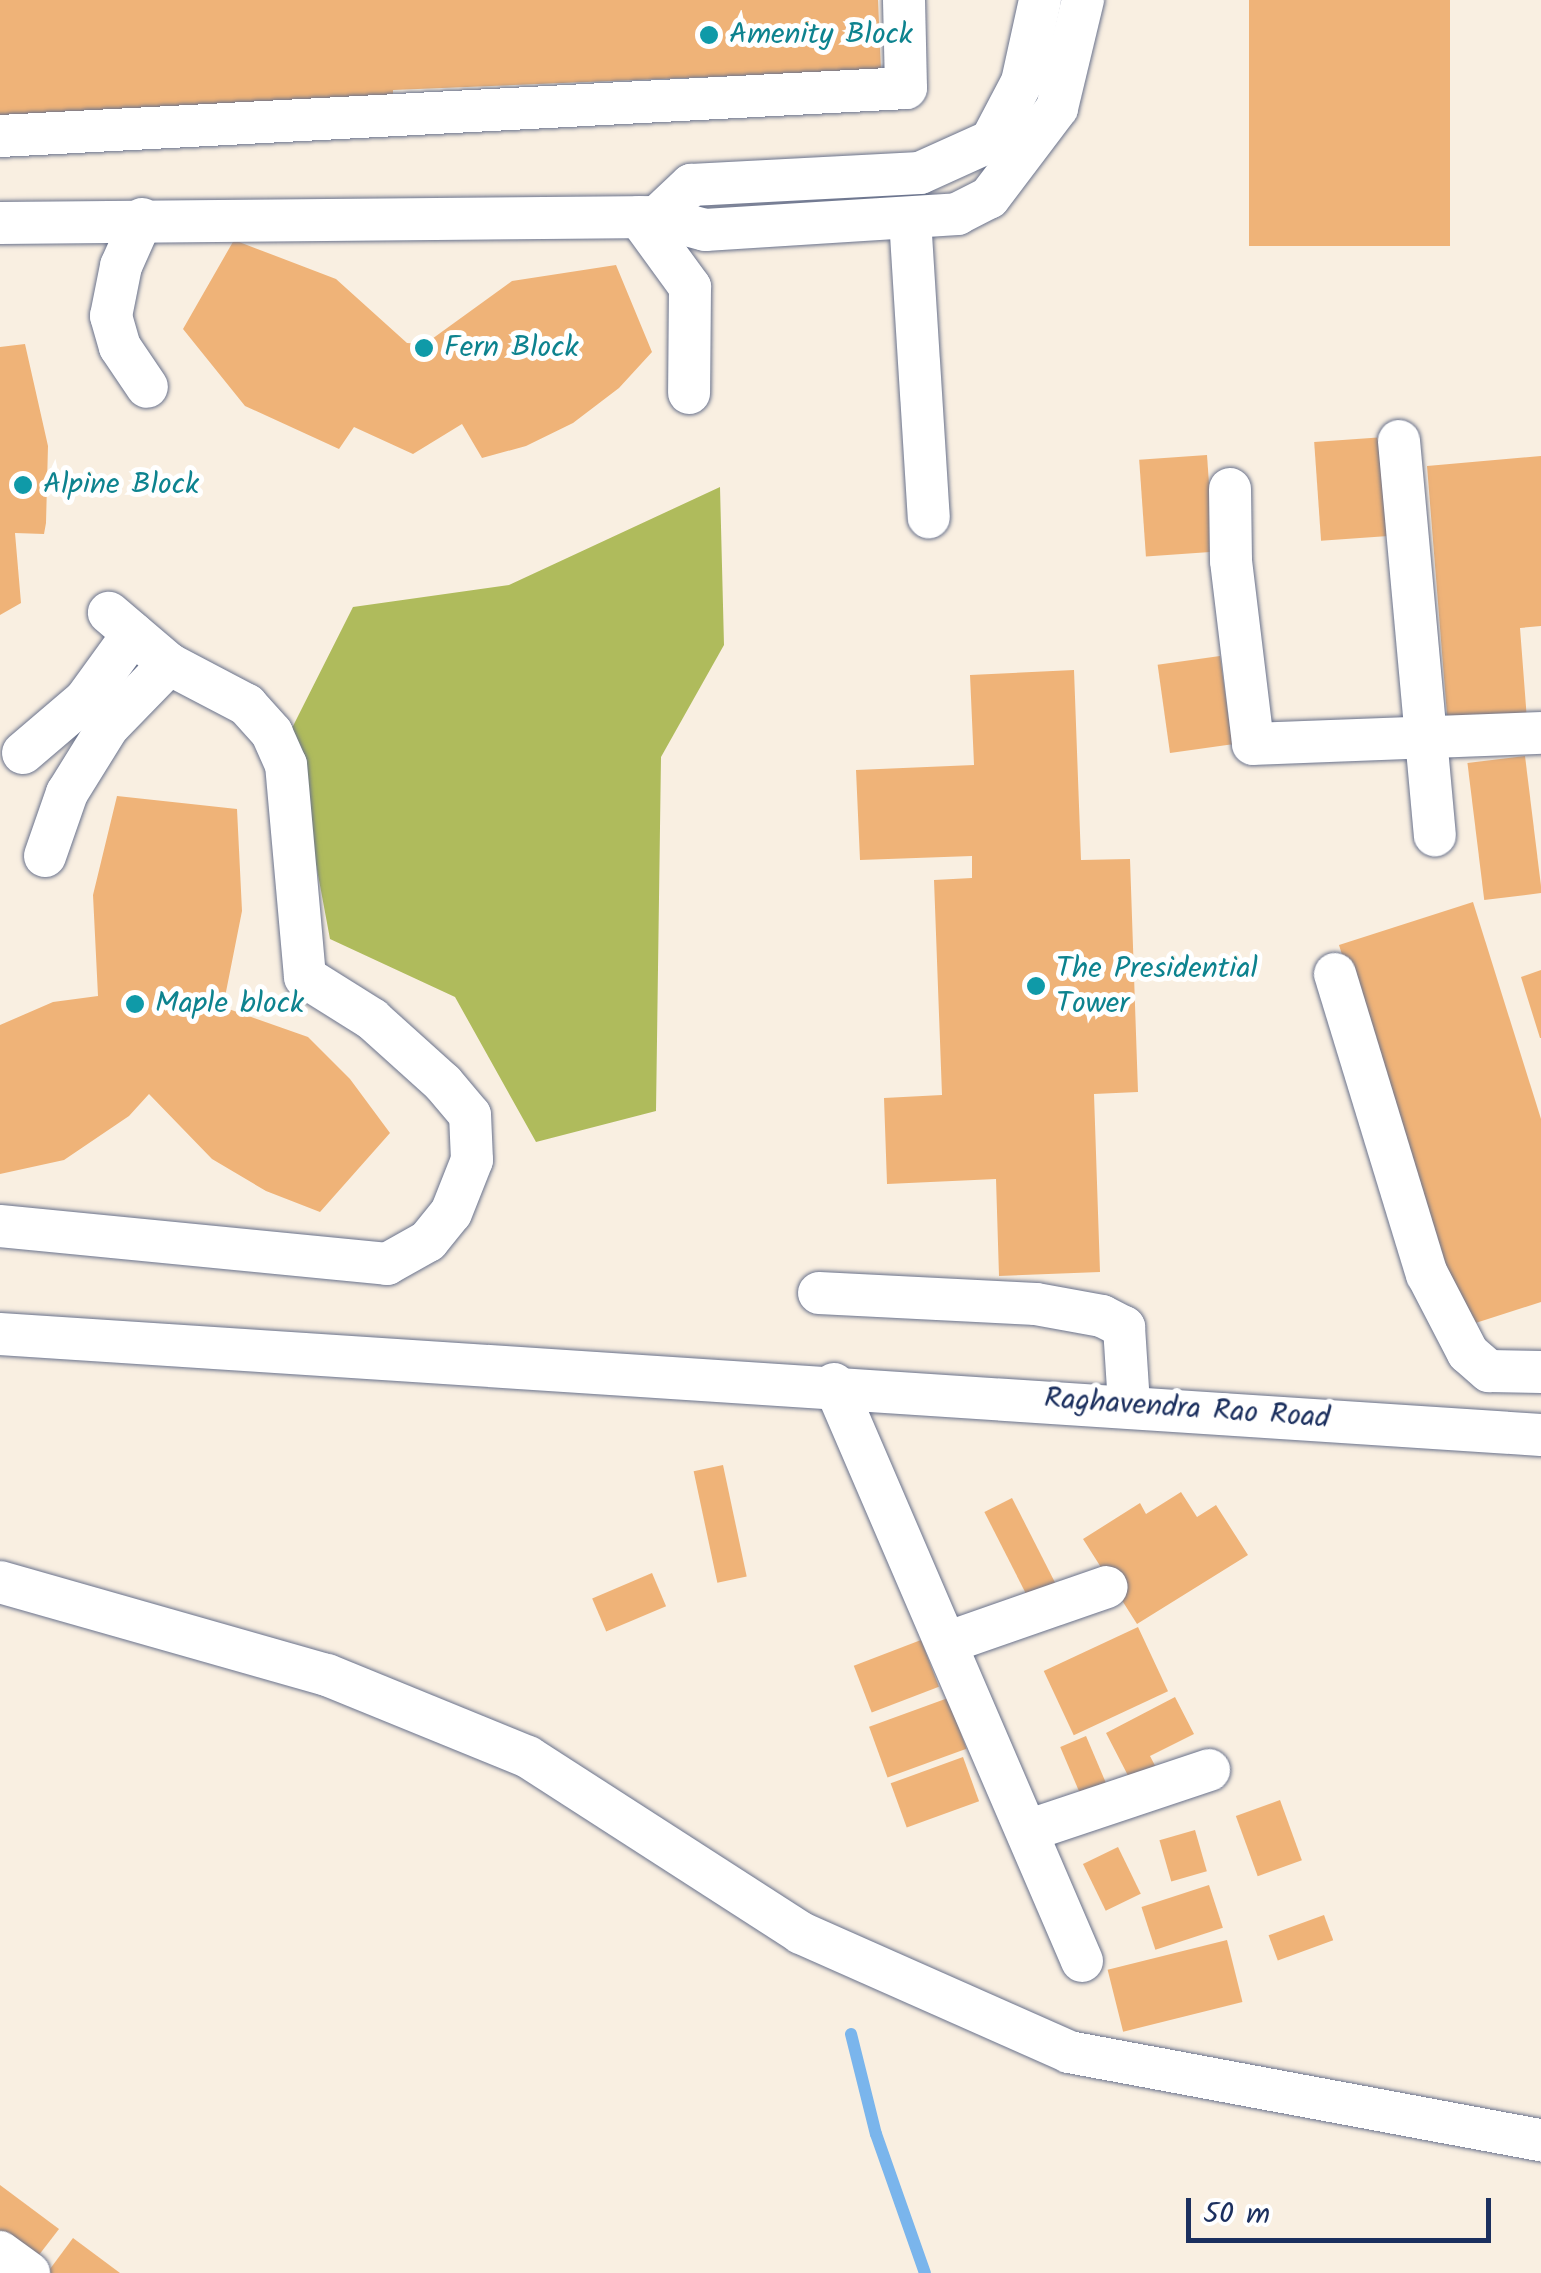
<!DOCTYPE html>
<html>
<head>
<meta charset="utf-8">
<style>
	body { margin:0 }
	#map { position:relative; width:1541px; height:2273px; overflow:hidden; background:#f9efe1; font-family:Kalam,sans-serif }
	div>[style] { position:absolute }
	.green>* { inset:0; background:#afbb5c }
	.stream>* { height:12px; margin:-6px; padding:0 6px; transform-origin:6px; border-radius:6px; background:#7ab5ec }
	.building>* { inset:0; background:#efb378; transform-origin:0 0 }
	.roads { filter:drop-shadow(0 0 2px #69728c) drop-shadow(0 0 2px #69728c) }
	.minor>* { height:42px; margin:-21px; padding:0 21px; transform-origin:21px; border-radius:21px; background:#fff }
	.dots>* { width:28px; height:28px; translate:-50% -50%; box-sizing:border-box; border:5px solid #fff; border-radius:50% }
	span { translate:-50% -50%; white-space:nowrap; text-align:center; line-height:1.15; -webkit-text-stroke:10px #fff; paint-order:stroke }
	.culture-label { font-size:30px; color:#0d838f }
	.left { translate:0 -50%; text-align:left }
	.street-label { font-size:30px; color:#1b2f5e }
	.scale { position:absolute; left:1186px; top:2198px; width:305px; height:45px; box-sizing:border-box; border:5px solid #1b2f5e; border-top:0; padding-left:12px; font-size:30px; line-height:35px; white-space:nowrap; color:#1b2f5e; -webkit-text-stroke:8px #fff; paint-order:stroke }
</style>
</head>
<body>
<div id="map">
	<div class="green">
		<i style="clip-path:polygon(720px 487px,724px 645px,661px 757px,656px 1111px,536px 1142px,455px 997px,330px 939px,291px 730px,353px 607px,509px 585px)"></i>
	</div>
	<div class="stream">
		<i style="left:851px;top:2034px;width:103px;rotate:76deg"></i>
		<i style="left:876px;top:2134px;width:147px;rotate:70.6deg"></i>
	</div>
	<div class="building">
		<i style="clip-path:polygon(0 0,878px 0,881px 70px,393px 90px,393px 103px,0 119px)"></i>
		<i style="left:1249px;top:0;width:201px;height:246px"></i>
		<i style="clip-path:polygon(234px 240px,336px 279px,407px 343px,425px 344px,512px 281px,616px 265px,652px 352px,619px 388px,573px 423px,526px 446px,482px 458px,462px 424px,413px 454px,354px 427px,339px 449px,245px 406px,183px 329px)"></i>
		<i style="clip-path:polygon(25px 344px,48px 446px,46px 523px,44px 534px,15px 533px,21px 603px,0 615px,0 347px)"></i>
		<i style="left:1385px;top:437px;width:99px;height:71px;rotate:86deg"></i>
		<i style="left:1207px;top:455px;width:97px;height:68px;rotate:86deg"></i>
		<i style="clip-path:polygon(1541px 456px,1541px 626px,1520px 628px,1527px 720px,1448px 727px,1427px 466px)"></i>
		<i style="left:1220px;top:656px;width:89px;height:63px;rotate:82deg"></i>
		<i style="clip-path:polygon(1074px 670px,1081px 860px,1130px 859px,1138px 1092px,1094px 1094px,1100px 1272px,999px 1276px,996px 1179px,887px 1184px,884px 1098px,942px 1095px,934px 880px,972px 878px,972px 856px,860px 860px,856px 770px,974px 765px,970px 675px)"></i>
		<i style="left:1525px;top:756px;width:138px;height:58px;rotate:83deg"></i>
		<i style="clip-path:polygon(117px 796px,237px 809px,242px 911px,223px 1007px,308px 1037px,350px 1079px,390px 1133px,320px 1212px,266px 1191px,212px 1159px,149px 1094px,129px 1116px,64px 1160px,0 1174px,0 1025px,53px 1002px,98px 996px,93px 895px)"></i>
		<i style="clip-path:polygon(1473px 902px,1541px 1119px,1541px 1302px,1460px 1328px,1339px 945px)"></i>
		<i style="clip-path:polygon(1541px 970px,1541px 1038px,1540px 1038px,1521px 977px)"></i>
		<i style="left:723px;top:1465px;width:114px;height:30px;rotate:78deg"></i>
		<i style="clip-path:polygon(1181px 1492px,1197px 1517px,1216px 1505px,1248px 1555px,1137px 1624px,1083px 1539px,1140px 1503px,1146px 1514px)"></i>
		<i style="left:1012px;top:1498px;width:104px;height:31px;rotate:63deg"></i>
		<i style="left:652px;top:1573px;width:36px;height:65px;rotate:67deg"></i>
		<i style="left:1138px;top:1627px;width:71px;height:104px;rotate:65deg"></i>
		<i style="left:921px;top:1640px;width:50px;height:72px;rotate:69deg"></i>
		<i style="clip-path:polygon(1175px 1697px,1194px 1734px,1150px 1756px,1162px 1779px,1137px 1793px,1106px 1733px)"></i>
		<i style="left:948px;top:1698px;width:54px;height:84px;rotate:70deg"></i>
		<i style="left:1086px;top:1736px;width:66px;height:28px;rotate:67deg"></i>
		<i style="left:963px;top:1757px;width:47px;height:77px;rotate:70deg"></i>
		<i style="left:1280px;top:1800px;width:64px;height:47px;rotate:70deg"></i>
		<i style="left:1195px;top:1830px;width:43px;height:37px;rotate:74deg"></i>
		<i style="left:1118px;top:1847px;width:52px;height:39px;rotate:64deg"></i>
		<i style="left:1209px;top:1885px;width:45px;height:71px;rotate:72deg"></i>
		<i style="left:1324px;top:1915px;width:27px;height:59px;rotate:70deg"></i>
		<i style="left:1227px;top:1940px;width:64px;height:123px;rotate:76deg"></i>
		<i style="clip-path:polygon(0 2185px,59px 2229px,32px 2264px,0 2241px)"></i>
		<i style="clip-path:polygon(73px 2238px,120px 2273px,47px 2273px)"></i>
	</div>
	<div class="roads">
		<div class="minor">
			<i style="left:0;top:136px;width:907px;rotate:-3.03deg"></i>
			<i style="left:906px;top:88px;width:88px;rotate:-91.3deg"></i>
			<i style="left:639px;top:217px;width:87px;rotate:53.9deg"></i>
			<i style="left:690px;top:287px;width:106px;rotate:90.5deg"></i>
			<i style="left:657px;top:217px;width:47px;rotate:-43.3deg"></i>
			<i style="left:691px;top:185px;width:229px;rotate:-3deg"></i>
			<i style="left:920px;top:173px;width:78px;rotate:-24.3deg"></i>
			<i style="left:991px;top:141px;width:67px;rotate:-62.3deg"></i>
			<i style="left:1022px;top:82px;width:84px;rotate:-77.6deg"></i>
			<i style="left:142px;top:219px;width:51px;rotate:114.1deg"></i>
			<i style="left:121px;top:266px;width:51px;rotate:101.3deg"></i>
			<i style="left:111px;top:316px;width:32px;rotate:74deg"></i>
			<i style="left:120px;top:347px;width:48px;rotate:56deg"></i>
			<i style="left:910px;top:219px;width:299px;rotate:86.4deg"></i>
			<i style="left:0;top:223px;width:657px;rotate:-0.52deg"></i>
			<i style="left:657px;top:217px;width:50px;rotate:15.2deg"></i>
			<i style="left:705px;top:230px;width:253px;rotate:-3.6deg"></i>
			<i style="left:957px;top:214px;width:36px;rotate:-27deg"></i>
			<i style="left:989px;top:198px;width:113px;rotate:-52.9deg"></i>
			<i style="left:1057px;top:108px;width:111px;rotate:-76.5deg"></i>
			<i style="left:1399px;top:441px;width:396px;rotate:84.8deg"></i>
			<i style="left:1230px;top:489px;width:72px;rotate:89.2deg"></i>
			<i style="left:1231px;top:561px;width:184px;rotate:83.1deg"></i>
			<i style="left:1253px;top:744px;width:288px;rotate:-2.2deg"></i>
			<i style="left:23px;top:753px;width:82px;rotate:-40.5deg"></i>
			<i style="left:85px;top:700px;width:82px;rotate:-54deg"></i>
			<i style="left:45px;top:856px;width:67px;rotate:-70.8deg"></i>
			<i style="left:67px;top:793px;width:78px;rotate:-58.2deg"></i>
			<i style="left:108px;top:727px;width:88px;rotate:-45.9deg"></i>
			<i style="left:1335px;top:974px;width:314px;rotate:73deg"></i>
			<i style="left:1427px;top:1274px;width:89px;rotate:62.6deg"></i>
			<i style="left:1468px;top:1353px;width:28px;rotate:41deg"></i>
			<i style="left:1489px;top:1371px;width:52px;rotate:1.1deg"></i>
			<i style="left:0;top:1226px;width:389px;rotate:5.6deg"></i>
			<i style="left:387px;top:1264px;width:47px;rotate:-29.3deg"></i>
			<i style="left:428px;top:1241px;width:36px;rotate:-51deg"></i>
			<i style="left:451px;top:1213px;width:57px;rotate:-68.4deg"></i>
			<i style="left:472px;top:1160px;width:45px;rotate:-92.5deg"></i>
			<i style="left:470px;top:1115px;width:42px;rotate:-130.2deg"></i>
			<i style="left:443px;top:1083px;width:96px;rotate:-138deg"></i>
			<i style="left:372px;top:1019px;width:79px;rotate:-147.9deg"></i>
			<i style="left:305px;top:977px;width:213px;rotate:-95.1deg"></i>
			<i style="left:286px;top:765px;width:35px;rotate:-114deg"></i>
			<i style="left:272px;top:733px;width:38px;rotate:-132deg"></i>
			<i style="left:247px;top:705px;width:88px;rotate:-152.3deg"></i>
			<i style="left:169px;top:664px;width:79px;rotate:-139.6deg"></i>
			<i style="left:819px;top:1293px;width:217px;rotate:2.9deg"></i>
			<i style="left:1036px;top:1304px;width:67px;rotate:10.3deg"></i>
			<i style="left:1102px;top:1316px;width:25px;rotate:27deg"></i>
			<i style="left:1124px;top:1327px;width:78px;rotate:86.3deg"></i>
			<i style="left:0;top:1334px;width:1544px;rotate:3.75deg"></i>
			<i style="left:834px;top:1384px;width:628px;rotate:66.74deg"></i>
			<i style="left:0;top:1582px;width:340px;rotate:15.9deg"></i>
			<i style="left:327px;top:1675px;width:217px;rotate:22.2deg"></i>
			<i style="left:528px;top:1757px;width:325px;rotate:32.8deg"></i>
			<i style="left:801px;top:1933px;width:293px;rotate:23.9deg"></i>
			<i style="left:1069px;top:2052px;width:480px;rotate:10.6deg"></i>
			<i style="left:946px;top:1643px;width:170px;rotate:-19.2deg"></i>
			<i style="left:1027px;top:1831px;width:192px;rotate:-18.5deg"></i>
			<i style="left:0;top:2252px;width:36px;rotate:36deg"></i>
		</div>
	</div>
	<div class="dots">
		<i style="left:709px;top:35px;background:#0f9aa8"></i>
		<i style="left:424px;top:348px;background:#0f9aa8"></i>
		<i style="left:23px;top:485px;background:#0f9aa8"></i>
		<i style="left:1036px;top:986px;background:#0f9aa8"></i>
		<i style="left:135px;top:1004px;background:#0f9aa8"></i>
	</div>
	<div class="culture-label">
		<span class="left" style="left:729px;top:35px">Amenity Block</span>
		<span class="left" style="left:444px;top:348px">Fern Block</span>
		<span class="left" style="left:43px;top:485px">Alpine Block</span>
		<span class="left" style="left:1056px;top:986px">The Presidential<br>Tower</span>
		<span class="left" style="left:155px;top:1004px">Maple block</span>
	</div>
	<div class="street-label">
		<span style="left:1187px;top:1409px;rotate:4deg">Raghavendra Rao Road</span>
	</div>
	<div class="scale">50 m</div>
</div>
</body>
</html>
